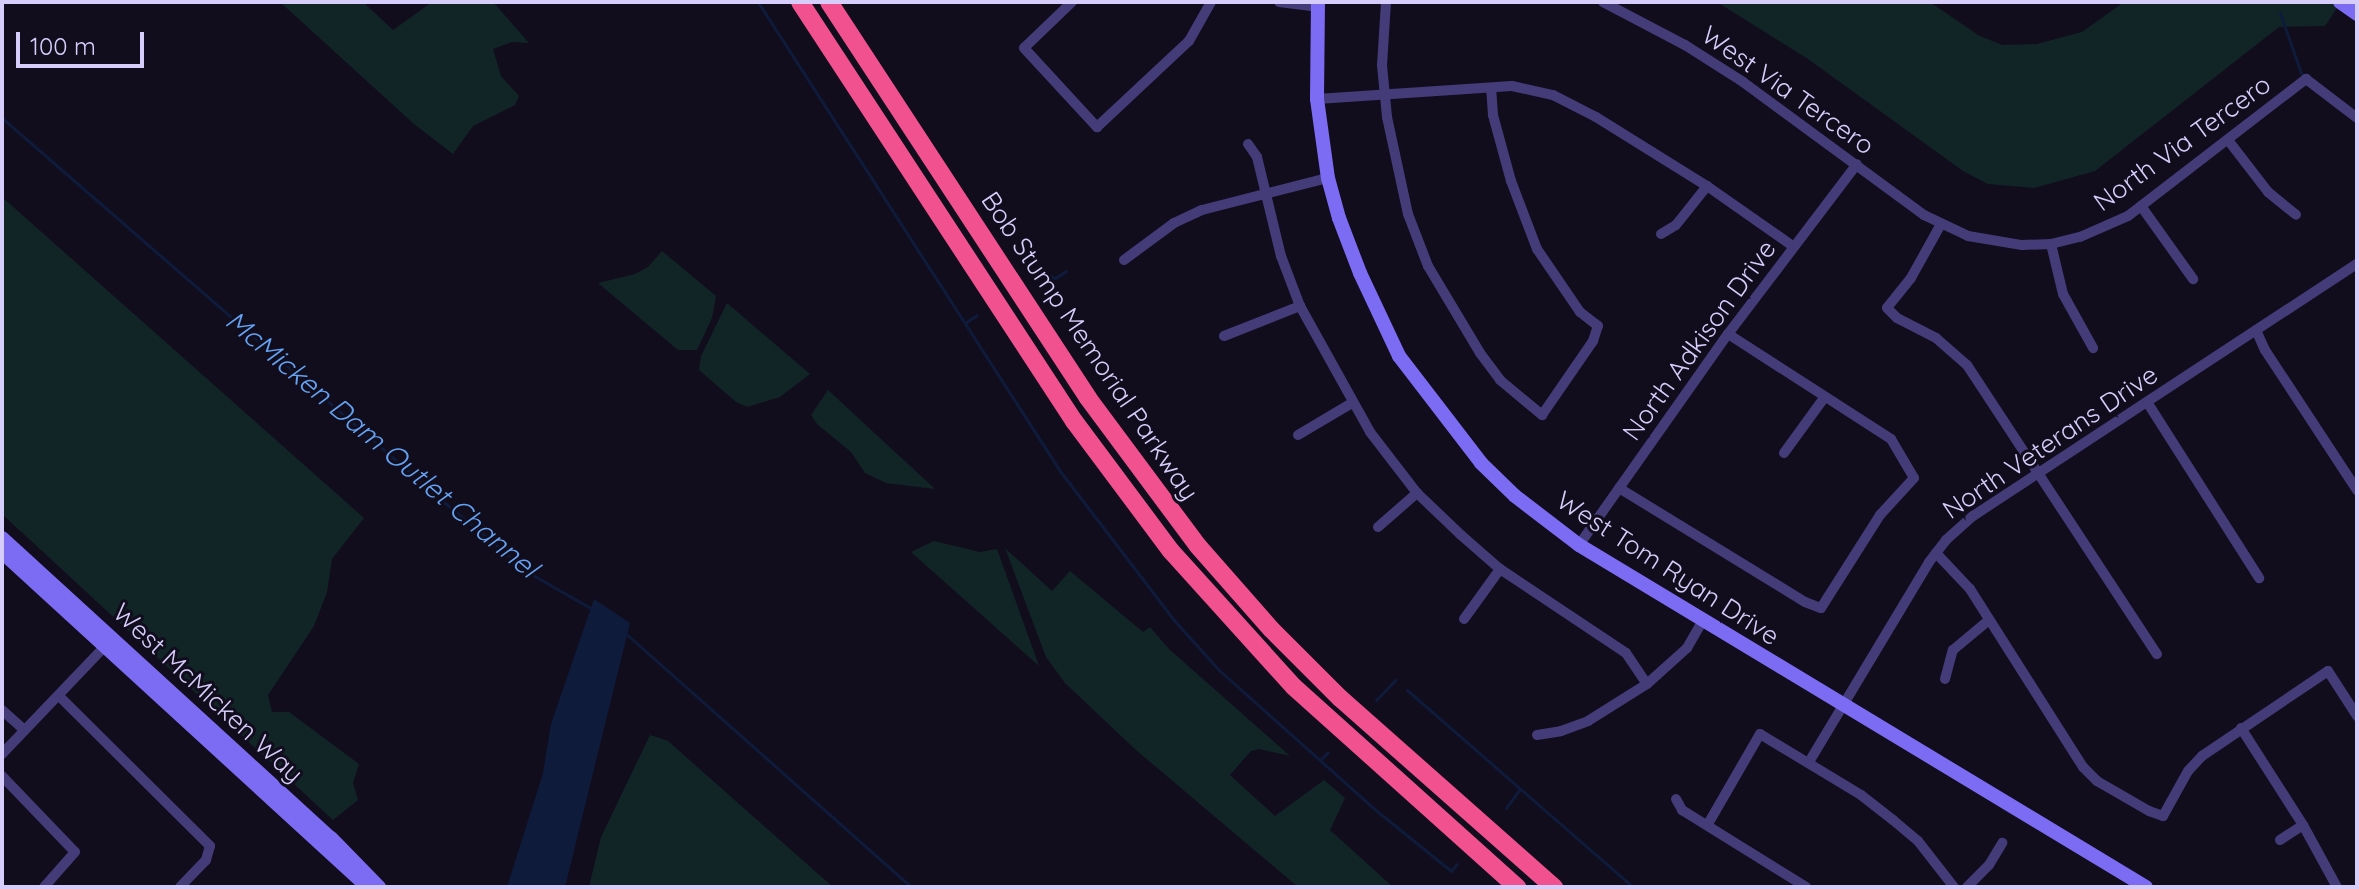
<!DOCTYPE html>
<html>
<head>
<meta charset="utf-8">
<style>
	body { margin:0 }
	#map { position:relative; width:2359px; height:889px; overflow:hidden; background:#110d1d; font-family:Quicksand,sans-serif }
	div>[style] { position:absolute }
	.green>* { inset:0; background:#112526 }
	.water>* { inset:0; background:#0e1b3b }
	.stream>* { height:3px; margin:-1.5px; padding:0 1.5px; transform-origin:1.5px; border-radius:1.5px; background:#0e1b3b }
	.street>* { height:10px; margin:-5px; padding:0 5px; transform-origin:5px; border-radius:5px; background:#443c78 }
	.secondary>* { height:14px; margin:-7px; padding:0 7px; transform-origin:7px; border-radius:7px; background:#7c6cf3 }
	.highway>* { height:18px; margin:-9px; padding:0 9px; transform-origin:9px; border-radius:9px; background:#f1528f }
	span { translate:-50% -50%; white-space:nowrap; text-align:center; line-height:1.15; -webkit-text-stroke:6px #110d1d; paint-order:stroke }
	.street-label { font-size:26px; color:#d7cdfb }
	.water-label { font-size:28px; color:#64a3f3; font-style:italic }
	.frame { position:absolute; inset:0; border:4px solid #d7cdfb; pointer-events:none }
	.scale { position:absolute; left:16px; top:32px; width:128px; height:36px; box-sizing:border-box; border:4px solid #d7cdfb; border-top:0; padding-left:10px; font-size:24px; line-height:28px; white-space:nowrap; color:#d7cdfb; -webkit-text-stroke:6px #110d1d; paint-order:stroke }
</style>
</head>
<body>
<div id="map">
	<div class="green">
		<i style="clip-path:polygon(280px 2px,363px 2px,393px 30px,432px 2px,493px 2px,529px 43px,512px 42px,493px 49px,501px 76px,519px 96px,515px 105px,473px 126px,453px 154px,414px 124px)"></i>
		<i style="clip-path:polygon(1717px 2px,1930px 2px,1978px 35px,2002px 45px,2037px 44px,2082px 32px,2124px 2px,2341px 2px,2325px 26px,2279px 27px,2095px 171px,2034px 188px,1988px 184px,1963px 171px,1808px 59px)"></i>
		<i style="clip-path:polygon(2px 197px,364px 518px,332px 559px,327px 592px,314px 626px,268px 695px,272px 712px,289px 712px,359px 764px,353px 783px,358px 800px,333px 820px,2px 514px)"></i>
		<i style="clip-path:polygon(662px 251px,716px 296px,712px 318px,697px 350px,678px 350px,598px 283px,635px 274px,648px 267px)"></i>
		<i style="clip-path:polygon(727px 303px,810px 374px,780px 397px,747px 407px,736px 402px,699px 370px,701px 356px)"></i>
		<i style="clip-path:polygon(828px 390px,935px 489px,886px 483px,865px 473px,851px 452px,817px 424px,811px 415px)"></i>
		<i style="clip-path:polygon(934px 541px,980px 552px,997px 549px,1039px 666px,911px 552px)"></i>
		<i style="clip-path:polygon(1005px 548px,1052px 591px,1070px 571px,1143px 632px,1150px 627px,1169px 649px,1290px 756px,1259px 749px,1251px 751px,1230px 775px,1275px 816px,1324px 780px,1345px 798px,1330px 830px,1393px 887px,1298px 887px,1136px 750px,1065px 683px,1046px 657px)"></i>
		<i style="clip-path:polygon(650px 735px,668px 741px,833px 887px,589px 887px,601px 837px)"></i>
	</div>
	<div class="water">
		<i style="clip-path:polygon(594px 599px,630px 623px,566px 883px,564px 887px,507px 887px,543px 773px,551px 724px)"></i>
	</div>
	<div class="stream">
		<i style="left:758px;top:2px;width:558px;rotate:57.22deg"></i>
		<i style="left:1060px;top:471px;width:186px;rotate:52.6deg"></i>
		<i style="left:1173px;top:619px;width:69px;rotate:48deg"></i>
		<i style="left:1219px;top:670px;width:213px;rotate:41.8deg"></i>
		<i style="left:1378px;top:812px;width:94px;rotate:38.9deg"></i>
		<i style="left:1451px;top:871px;width:9px;rotate:-49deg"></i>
		<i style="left:2280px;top:13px;width:64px;rotate:70.7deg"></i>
		<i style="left:2px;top:118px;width:587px;rotate:40.99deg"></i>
		<i style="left:445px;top:503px;width:112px;rotate:39.5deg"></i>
		<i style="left:531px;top:574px;width:70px;rotate:29.8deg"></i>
		<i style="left:1036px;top:276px;width:7px;rotate:-27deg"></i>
		<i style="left:1042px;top:273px;width:14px;rotate:21deg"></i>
		<i style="left:1055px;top:278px;width:13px;rotate:-32deg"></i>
		<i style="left:965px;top:323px;width:14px;rotate:-34deg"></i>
		<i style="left:624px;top:632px;width:384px;rotate:41.6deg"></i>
		<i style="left:1407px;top:690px;width:300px;rotate:41.1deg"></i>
		<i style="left:1376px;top:700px;width:28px;rotate:-46deg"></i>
		<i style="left:1320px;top:760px;width:11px;rotate:-45deg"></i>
		<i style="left:1506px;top:808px;width:24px;rotate:-54deg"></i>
	</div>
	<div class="street">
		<i style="left:1072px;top:2px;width:66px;rotate:136.2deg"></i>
		<i style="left:1024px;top:48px;width:108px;rotate:47.3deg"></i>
		<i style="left:1097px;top:127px;width:126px;rotate:-43.1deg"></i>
		<i style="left:1189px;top:41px;width:45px;rotate:-60.6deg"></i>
		<i style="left:1279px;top:2px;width:39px;rotate:7deg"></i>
		<i style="left:1386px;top:2px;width:63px;rotate:93.6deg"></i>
		<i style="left:1382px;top:65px;width:52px;rotate:84.5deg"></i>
		<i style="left:1387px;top:117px;width:99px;rotate:77.8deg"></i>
		<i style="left:1408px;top:214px;width:56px;rotate:69deg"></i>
		<i style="left:1428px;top:266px;width:101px;rotate:59.1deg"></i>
		<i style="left:1480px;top:353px;width:34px;rotate:53deg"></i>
		<i style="left:1500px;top:380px;width:55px;rotate:39.8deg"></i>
		<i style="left:1542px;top:415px;width:90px;rotate:-55.4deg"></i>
		<i style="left:1593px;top:341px;width:16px;rotate:-72deg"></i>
		<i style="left:1598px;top:326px;width:23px;rotate:-142deg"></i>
		<i style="left:1580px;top:312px;width:76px;rotate:-124.3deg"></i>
		<i style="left:1537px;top:249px;width:73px;rotate:-110.9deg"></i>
		<i style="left:1511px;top:181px;width:68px;rotate:-105.3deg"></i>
		<i style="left:1493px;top:115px;width:27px;rotate:-94deg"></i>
		<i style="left:1603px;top:2px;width:93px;rotate:27.7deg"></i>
		<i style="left:1685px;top:45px;width:69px;rotate:32.5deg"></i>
		<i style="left:1743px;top:82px;width:225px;rotate:36.3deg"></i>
		<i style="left:1924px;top:215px;width:49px;rotate:25.5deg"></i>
		<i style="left:1968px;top:236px;width:55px;rotate:9.5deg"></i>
		<i style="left:2022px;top:245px;width:29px;rotate:-2deg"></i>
		<i style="left:2051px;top:244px;width:30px;rotate:-14deg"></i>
		<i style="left:2080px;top:237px;width:52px;rotate:-23.6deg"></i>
		<i style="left:2128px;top:216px;width:225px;rotate:-37.6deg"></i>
		<i style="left:2306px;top:79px;width:64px;rotate:37.4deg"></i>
		<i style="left:1317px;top:99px;width:195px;rotate:-3.8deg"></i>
		<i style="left:1512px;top:86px;width:42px;rotate:12.4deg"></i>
		<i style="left:1553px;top:95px;width:48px;rotate:27.1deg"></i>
		<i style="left:1596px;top:117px;width:131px;rotate:31.9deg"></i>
		<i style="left:1707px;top:186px;width:106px;rotate:35deg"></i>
		<i style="left:2228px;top:140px;width:66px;rotate:52.4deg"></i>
		<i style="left:2268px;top:192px;width:36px;rotate:39deg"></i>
		<i style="left:1248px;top:144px;width:16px;rotate:55deg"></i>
		<i style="left:1257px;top:157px;width:102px;rotate:76.4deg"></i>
		<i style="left:1281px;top:256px;width:53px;rotate:69.2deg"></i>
		<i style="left:1300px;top:306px;width:144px;rotate:60.9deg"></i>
		<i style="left:1370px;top:432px;width:77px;rotate:52.4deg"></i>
		<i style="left:1417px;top:493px;width:61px;rotate:43.7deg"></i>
		<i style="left:1461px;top:535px;width:52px;rotate:41.1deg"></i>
		<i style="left:1500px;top:569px;width:151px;rotate:33.7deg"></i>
		<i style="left:1626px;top:653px;width:37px;rotate:56deg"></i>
		<i style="left:2141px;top:206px;width:90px;rotate:54.5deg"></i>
		<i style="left:1941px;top:224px;width:62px;rotate:119.1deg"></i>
		<i style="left:1911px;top:278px;width:38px;rotate:129deg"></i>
		<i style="left:1887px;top:308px;width:14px;rotate:45deg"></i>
		<i style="left:1897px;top:318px;width:44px;rotate:27.1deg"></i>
		<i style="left:1936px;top:338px;width:41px;rotate:41.1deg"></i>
		<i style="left:1967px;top:365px;width:346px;rotate:56.7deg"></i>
		<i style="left:1661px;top:234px;width:17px;rotate:-31deg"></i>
		<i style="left:1676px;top:225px;width:50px;rotate:-51.5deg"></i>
		<i style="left:2051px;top:244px;width:51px;rotate:76.5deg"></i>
		<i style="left:2063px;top:294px;width:62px;rotate:60.9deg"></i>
		<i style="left:1124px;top:260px;width:62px;rotate:-36.5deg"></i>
		<i style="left:1174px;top:223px;width:31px;rotate:-25deg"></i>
		<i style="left:1202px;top:210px;width:130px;rotate:-14.3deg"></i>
		<i style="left:2256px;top:330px;width:22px;rotate:66deg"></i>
		<i style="left:2265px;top:350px;width:168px;rotate:56.7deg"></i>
		<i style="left:1224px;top:336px;width:82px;rotate:-21.5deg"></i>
		<i style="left:2147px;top:402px;width:209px;rotate:57.5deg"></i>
		<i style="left:1298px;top:435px;width:63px;rotate:-30.7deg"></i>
		<i style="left:1784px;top:453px;width:68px;rotate:-54deg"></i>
		<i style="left:1619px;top:488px;width:218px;rotate:31.5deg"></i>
		<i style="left:1805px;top:602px;width:17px;rotate:21deg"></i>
		<i style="left:1821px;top:608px;width:110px;rotate:-57.6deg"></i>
		<i style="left:1880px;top:515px;width:50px;rotate:-47.4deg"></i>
		<i style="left:1914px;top:478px;width:45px;rotate:-120.5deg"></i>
		<i style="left:1891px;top:439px;width:194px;rotate:-147.2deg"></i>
		<i style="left:1378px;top:527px;width:52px;rotate:-41.1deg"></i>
		<i style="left:1579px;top:545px;width:258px;rotate:-54.8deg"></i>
		<i style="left:1728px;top:334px;width:213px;rotate:-52.8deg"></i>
		<i style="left:1936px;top:553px;width:50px;rotate:46.6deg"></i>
		<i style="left:1970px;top:589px;width:211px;rotate:57.6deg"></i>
		<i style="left:2083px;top:767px;width:20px;rotate:45deg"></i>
		<i style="left:2097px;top:781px;width:60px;rotate:30deg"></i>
		<i style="left:2149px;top:811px;width:15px;rotate:20deg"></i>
		<i style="left:2163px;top:816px;width:51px;rotate:-60.9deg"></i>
		<i style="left:2188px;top:771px;width:21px;rotate:-47deg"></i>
		<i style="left:2202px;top:756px;width:152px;rotate:-34deg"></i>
		<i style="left:2328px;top:671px;width:54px;rotate:57.2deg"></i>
		<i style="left:1464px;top:619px;width:62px;rotate:-54.2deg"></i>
		<i style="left:1945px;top:679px;width:30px;rotate:-75deg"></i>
		<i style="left:1953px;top:650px;width:47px;rotate:-39.8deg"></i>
		<i style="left:59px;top:696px;width:213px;rotate:44.8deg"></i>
		<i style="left:210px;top:846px;width:15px;rotate:106deg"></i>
		<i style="left:206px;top:860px;width:37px;rotate:134deg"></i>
		<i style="left:2px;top:710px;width:30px;rotate:42deg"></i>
		<i style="left:2241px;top:728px;width:115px;rotate:57.4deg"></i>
		<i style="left:2303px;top:825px;width:71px;rotate:61.3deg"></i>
		<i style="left:1537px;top:735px;width:24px;rotate:-9deg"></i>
		<i style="left:1561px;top:731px;width:29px;rotate:-20deg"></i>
		<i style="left:1588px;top:721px;width:70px;rotate:-32.1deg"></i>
		<i style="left:1647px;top:684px;width:54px;rotate:-42deg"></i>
		<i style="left:1687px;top:648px;width:32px;rotate:-60deg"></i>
		<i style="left:2px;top:754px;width:153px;rotate:-46.3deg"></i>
		<i style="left:1809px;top:762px;width:233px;rotate:-59deg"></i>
		<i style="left:1929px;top:562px;width:28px;rotate:-52deg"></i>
		<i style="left:1946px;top:540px;width:36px;rotate:-42deg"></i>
		<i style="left:1973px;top:516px;width:459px;rotate:-33.3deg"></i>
		<i style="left:2px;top:776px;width:105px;rotate:46.2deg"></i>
		<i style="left:75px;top:852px;width:47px;rotate:131.5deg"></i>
		<i style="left:1676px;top:799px;width:13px;rotate:61deg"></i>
		<i style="left:1682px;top:810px;width:146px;rotate:31.8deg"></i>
		<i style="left:1708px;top:824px;width:104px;rotate:-60deg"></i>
		<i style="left:1760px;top:734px;width:118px;rotate:31.1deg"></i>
		<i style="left:1861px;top:795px;width:41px;rotate:38deg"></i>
		<i style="left:1893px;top:820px;width:33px;rotate:40deg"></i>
		<i style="left:1918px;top:841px;width:58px;rotate:52deg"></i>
		<i style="left:2280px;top:840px;width:27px;rotate:-33deg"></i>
		<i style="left:1967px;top:887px;width:31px;rotate:-45deg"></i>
		<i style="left:1989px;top:865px;width:26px;rotate:-59deg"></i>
	</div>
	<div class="secondary">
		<i style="left:1318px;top:2px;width:97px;rotate:90.6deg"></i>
		<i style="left:1317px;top:99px;width:80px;rotate:82.1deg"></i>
		<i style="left:1328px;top:178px;width:41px;rotate:74.6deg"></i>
		<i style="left:1339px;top:218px;width:59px;rotate:69.1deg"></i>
		<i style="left:1360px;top:273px;width:92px;rotate:64.8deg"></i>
		<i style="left:1399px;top:356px;width:135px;rotate:52.5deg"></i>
		<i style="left:1481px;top:463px;width:47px;rotate:44.1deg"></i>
		<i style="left:1515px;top:496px;width:81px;rotate:37.4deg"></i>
		<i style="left:1579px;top:545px;width:662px;rotate:31.1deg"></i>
		<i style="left:2340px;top:2px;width:21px;rotate:35deg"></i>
		<i style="left:2px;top:538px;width:445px;rotate:42.4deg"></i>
		<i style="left:331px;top:838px;width:69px;rotate:45.6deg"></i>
		<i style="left:2px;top:552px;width:495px;rotate:42.5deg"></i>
	</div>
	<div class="highway">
		<i style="left:800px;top:2px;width:501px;rotate:56.82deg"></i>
		<i style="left:1074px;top:421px;width:162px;rotate:53.3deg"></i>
		<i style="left:1171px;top:551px;width:183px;rotate:47.9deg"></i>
		<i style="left:1294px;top:687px;width:300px;rotate:41.9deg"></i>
		<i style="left:829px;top:2px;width:473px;rotate:56.8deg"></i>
		<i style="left:1088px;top:398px;width:184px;rotate:53.4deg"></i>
		<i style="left:1198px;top:546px;width:111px;rotate:48.7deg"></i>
		<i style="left:1271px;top:629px;width:98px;rotate:45deg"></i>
		<i style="left:1340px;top:698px;width:286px;rotate:41.5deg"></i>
	</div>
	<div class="street-label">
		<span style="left:1788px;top:90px;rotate:35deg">West Via Tercero</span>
		<span style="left:2182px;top:143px;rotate:-36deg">North Via Tercero</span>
		<span style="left:1699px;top:340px;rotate:-54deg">North Adkison Drive</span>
		<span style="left:1090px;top:346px;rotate:56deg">Bob Stump Memorial Parkway</span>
		<span style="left:2050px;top:442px;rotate:-34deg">North Veterans Drive</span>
		<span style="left:1668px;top:568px;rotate:33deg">West Tom Ryan Drive</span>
		<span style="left:208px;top:693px;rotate:43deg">West McMicken Way</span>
	</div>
	<div class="water-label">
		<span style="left:382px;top:444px;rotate:40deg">McMicken Dam Outlet Channel</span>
	</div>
	<div class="frame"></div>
	<div class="scale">100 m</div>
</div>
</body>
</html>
